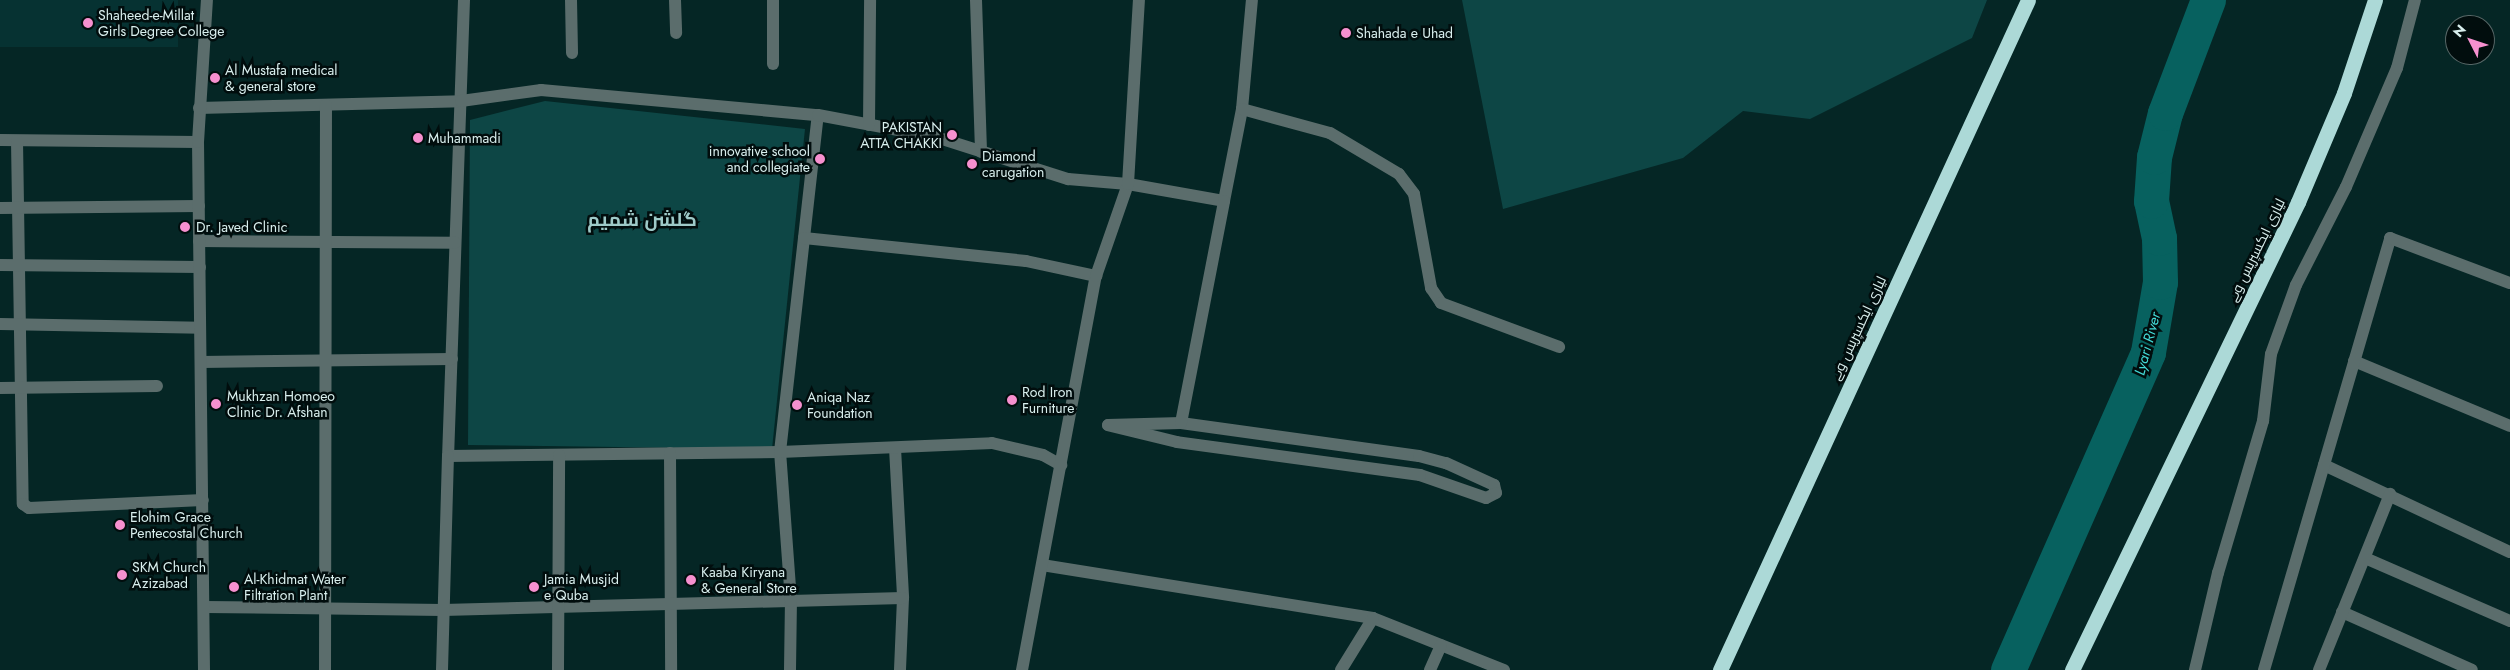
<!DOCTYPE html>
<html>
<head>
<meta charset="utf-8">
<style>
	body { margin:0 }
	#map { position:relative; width:2510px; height:670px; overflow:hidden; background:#052625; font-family:Jost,Cairo,sans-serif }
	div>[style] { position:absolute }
	.built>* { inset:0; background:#063232; transform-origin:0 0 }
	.green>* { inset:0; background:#0d4645 }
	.river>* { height:35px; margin:-17.5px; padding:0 17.5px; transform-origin:17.5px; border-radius:17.5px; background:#07615f }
	.street>* { height:12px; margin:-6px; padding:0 6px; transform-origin:6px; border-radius:6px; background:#5b6d6c }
	.highway>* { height:15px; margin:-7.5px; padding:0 7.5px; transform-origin:7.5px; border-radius:7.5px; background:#acd9d7 }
	.dots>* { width:14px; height:14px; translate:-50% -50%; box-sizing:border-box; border:2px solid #010d0d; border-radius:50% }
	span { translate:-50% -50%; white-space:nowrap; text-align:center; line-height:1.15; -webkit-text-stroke:5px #010d0d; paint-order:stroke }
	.poi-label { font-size:14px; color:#d9efee }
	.left { translate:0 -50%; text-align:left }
	.right { translate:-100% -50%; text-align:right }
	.street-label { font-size:14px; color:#d9efee }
	.water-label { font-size:15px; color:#43d9d6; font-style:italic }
	.district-label { font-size:19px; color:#9ecac8; font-weight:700 }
	.north { position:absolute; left:2445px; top:15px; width:50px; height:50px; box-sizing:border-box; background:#010d0d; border:1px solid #576767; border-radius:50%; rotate:311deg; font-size:14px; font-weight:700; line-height:20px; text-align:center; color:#d9efee }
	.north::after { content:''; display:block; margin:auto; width:18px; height:22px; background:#f690cf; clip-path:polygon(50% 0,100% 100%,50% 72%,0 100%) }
</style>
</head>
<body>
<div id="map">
	<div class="built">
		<i style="left:0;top:0;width:178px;height:47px"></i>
	</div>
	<div class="green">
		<i style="clip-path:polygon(1462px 0,1987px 0,1972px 38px,1810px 119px,1743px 111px,1683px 158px,1503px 209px)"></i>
		<i style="clip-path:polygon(545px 101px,805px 129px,772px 449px,468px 445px,470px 120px)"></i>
	</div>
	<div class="river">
		<i style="left:2008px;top:670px;width:347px;rotate:-66.2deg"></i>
		<i style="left:2148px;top:352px;width:71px;rotate:-80.3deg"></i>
		<i style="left:2160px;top:282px;width:44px;rotate:-91.3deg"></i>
		<i style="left:2159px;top:238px;width:38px;rotate:-102deg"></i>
		<i style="left:2151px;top:201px;width:44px;rotate:-86.1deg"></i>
		<i style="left:2154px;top:157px;width:45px;rotate:-76deg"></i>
		<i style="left:2165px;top:113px;width:121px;rotate:-69.2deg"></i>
	</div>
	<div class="street">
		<i style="left:464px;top:0;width:456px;rotate:92deg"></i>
		<i style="left:448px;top:456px;width:332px;rotate:-0.7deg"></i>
		<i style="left:780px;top:452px;width:339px;rotate:-83.6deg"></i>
		<i style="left:571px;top:0;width:53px;rotate:88.9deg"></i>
		<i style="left:675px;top:0;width:33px;rotate:88deg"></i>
		<i style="left:773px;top:0;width:64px;rotate:90deg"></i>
		<i style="left:976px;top:0;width:152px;rotate:88.1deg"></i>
		<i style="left:199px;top:108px;width:262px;rotate:-1.5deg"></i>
		<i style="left:461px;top:101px;width:81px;rotate:-7.8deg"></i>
		<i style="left:541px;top:90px;width:278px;rotate:5.2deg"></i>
		<i style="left:818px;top:115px;width:120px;rotate:10.6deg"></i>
		<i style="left:936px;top:137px;width:139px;rotate:17.7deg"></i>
		<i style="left:1068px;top:179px;width:60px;rotate:4.8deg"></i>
		<i style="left:1128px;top:184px;width:97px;rotate:10deg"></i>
		<i style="left:1224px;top:201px;width:94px;rotate:-78.9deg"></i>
		<i style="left:1242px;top:109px;width:109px;rotate:-84.8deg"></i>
		<i style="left:1242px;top:109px;width:91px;rotate:15.3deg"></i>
		<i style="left:1330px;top:133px;width:80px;rotate:30.7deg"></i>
		<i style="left:1399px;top:174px;width:25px;rotate:53deg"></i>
		<i style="left:1414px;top:194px;width:96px;rotate:79.7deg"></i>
		<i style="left:1431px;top:288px;width:18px;rotate:56deg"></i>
		<i style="left:1441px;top:303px;width:126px;rotate:20.4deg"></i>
		<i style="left:869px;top:125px;width:125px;rotate:-89.5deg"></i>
		<i style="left:0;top:140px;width:198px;rotate:0.6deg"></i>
		<i style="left:17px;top:141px;width:363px;rotate:89.1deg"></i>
		<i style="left:23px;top:504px;width:7px;rotate:34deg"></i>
		<i style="left:29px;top:508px;width:174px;rotate:-2.6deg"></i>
		<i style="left:0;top:208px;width:199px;rotate:-0.6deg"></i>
		<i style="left:804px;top:238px;width:223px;rotate:5.9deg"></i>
		<i style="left:1026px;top:261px;width:72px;rotate:12.1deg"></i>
		<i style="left:199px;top:241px;width:256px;rotate:0.4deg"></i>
		<i style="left:0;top:265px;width:200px;rotate:0.6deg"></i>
		<i style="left:0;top:324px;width:200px;rotate:1.1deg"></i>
		<i style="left:2354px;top:361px;width:169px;rotate:22.6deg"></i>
		<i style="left:201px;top:362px;width:251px;rotate:-0.7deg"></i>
		<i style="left:0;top:388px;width:157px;rotate:-0.7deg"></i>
		<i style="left:1181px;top:423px;width:240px;rotate:7.9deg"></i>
		<i style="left:1419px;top:456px;width:28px;rotate:15deg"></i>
		<i style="left:1446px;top:463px;width:53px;rotate:24.6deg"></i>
		<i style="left:1494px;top:485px;width:8px;rotate:76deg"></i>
		<i style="left:1496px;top:493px;width:11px;rotate:153deg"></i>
		<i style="left:1486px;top:498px;width:70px;rotate:-160.8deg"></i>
		<i style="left:1420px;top:475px;width:245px;rotate:-172.3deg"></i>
		<i style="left:1177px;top:442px;width:71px;rotate:-166.2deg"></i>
		<i style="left:1108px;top:425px;width:73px;rotate:-1.6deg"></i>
		<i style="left:1181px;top:423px;width:226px;rotate:-79deg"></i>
		<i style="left:895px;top:448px;width:150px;rotate:86.9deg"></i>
		<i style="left:903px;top:598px;width:72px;rotate:92.4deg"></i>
		<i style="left:670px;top:453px;width:217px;rotate:89.7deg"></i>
		<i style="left:2324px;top:465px;width:205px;rotate:25.1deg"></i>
		<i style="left:2365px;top:558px;width:158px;rotate:23.5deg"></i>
		<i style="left:1042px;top:565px;width:335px;rotate:9.1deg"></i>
		<i style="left:1373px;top:618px;width:141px;rotate:21.7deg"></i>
		<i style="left:205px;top:607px;width:238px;rotate:0.7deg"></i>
		<i style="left:443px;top:610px;width:460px;rotate:-1.5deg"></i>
		<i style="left:2342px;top:612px;width:142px;rotate:24deg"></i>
		<i style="left:204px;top:670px;width:528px;rotate:-90.65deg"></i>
		<i style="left:198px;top:142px;width:142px;rotate:-86.4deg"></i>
		<i style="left:325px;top:670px;width:565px;rotate:-89.9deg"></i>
		<i style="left:442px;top:670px;width:214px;rotate:-88.4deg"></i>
		<i style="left:558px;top:670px;width:215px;rotate:-89.7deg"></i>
		<i style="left:790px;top:670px;width:69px;rotate:-89.2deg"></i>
		<i style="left:791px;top:601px;width:149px;rotate:-94.2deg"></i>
		<i style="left:780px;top:452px;width:212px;rotate:-2.4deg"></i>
		<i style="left:992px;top:443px;width:52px;rotate:13.2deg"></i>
		<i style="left:1043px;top:455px;width:21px;rotate:29deg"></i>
		<i style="left:1022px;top:670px;width:401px;rotate:-79.4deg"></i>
		<i style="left:1096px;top:276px;width:97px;rotate:-70.8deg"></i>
		<i style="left:1128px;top:184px;width:184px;rotate:-86.6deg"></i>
		<i style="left:1341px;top:670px;width:61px;rotate:-58.4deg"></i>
		<i style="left:1430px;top:670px;width:27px;rotate:-66deg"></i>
		<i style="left:2195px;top:670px;width:100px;rotate:-76.7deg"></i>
		<i style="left:2218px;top:573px;width:159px;rotate:-73.5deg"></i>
		<i style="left:2263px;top:421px;width:67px;rotate:-83.2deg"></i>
		<i style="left:2271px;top:354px;width:73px;rotate:-70.1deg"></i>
		<i style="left:2296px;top:285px;width:110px;rotate:-63deg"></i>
		<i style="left:2346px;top:187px;width:129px;rotate:-66.8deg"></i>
		<i style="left:2397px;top:68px;width:70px;rotate:-75.2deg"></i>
		<i style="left:2264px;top:670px;width:450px;rotate:-73.7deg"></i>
		<i style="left:2390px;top:238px;width:128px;rotate:20.6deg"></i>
		<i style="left:2319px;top:670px;width:190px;rotate:-68deg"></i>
	</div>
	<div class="highway">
		<i style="left:1720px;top:670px;width:737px;rotate:-65.31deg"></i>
		<i style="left:2072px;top:670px;width:520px;rotate:-64.22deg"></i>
		<i style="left:2298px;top:202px;width:118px;rotate:-67.1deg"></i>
		<i style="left:2344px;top:93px;width:98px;rotate:-71.6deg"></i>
	</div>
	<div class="dots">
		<i style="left:88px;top:23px;background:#f690cf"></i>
		<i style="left:1346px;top:33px;background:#f690cf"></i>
		<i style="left:215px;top:78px;background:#f690cf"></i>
		<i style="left:952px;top:135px;background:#f690cf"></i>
		<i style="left:418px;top:138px;background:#f690cf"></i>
		<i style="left:820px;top:159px;background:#f690cf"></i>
		<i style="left:972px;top:164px;background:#f690cf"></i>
		<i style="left:185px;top:227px;background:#f690cf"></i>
		<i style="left:1012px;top:400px;background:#f690cf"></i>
		<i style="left:216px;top:404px;background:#f690cf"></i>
		<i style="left:797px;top:405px;background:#f690cf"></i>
		<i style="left:120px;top:525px;background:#f690cf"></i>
		<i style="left:122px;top:575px;background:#f690cf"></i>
		<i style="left:691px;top:580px;background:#f690cf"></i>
		<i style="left:234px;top:587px;background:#f690cf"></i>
		<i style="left:534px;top:587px;background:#f690cf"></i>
	</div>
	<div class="poi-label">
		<span class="left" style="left:98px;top:23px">Shaheed-e-Millat<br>Girls Degree College</span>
		<span class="left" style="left:1356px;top:33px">Shahada e Uhad</span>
		<span class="left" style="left:225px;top:78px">Al Mustafa medical<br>&amp; general store</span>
		<span class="right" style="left:942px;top:135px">PAKISTAN<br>ATTA CHAKKI</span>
		<span class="left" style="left:428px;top:138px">Muhammadi</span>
		<span class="right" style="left:810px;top:159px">innovative school<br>and collegiate</span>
		<span class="left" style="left:982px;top:164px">Diamond<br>carugation</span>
		<span class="left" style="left:196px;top:227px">Dr. Javed Clinic</span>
		<span class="left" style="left:1022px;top:400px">Rod Iron<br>Furniture</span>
		<span class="left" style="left:227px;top:404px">Mukhzan Homoeo<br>Clinic Dr. Afshan</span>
		<span class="left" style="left:807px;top:405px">Aniqa Naz<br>Foundation</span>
		<span class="left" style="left:130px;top:525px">Elohim Grace<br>Pentecostal Church</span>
		<span class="left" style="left:132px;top:575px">SKM Church<br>Azizabad</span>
		<span class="left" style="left:701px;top:580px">Kaaba Kiryana<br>&amp; General Store</span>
		<span class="left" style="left:244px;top:587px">Al-Khidmat Water<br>Filtration Plant</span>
		<span class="left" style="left:544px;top:587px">Jamia Musjid<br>e Quba</span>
	</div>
	<div class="street-label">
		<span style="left:2256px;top:250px;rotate:-64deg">لیاری ایکسپریس وے</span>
		<span style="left:1858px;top:328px;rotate:-65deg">لیاری ایکسپریس وے</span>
	</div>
	<div class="water-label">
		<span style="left:2148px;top:344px;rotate:-75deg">Lyari River</span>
	</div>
	<div class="district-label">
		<span style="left:642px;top:220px">گلشن شمیم</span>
	</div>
	<div class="north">N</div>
</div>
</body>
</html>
